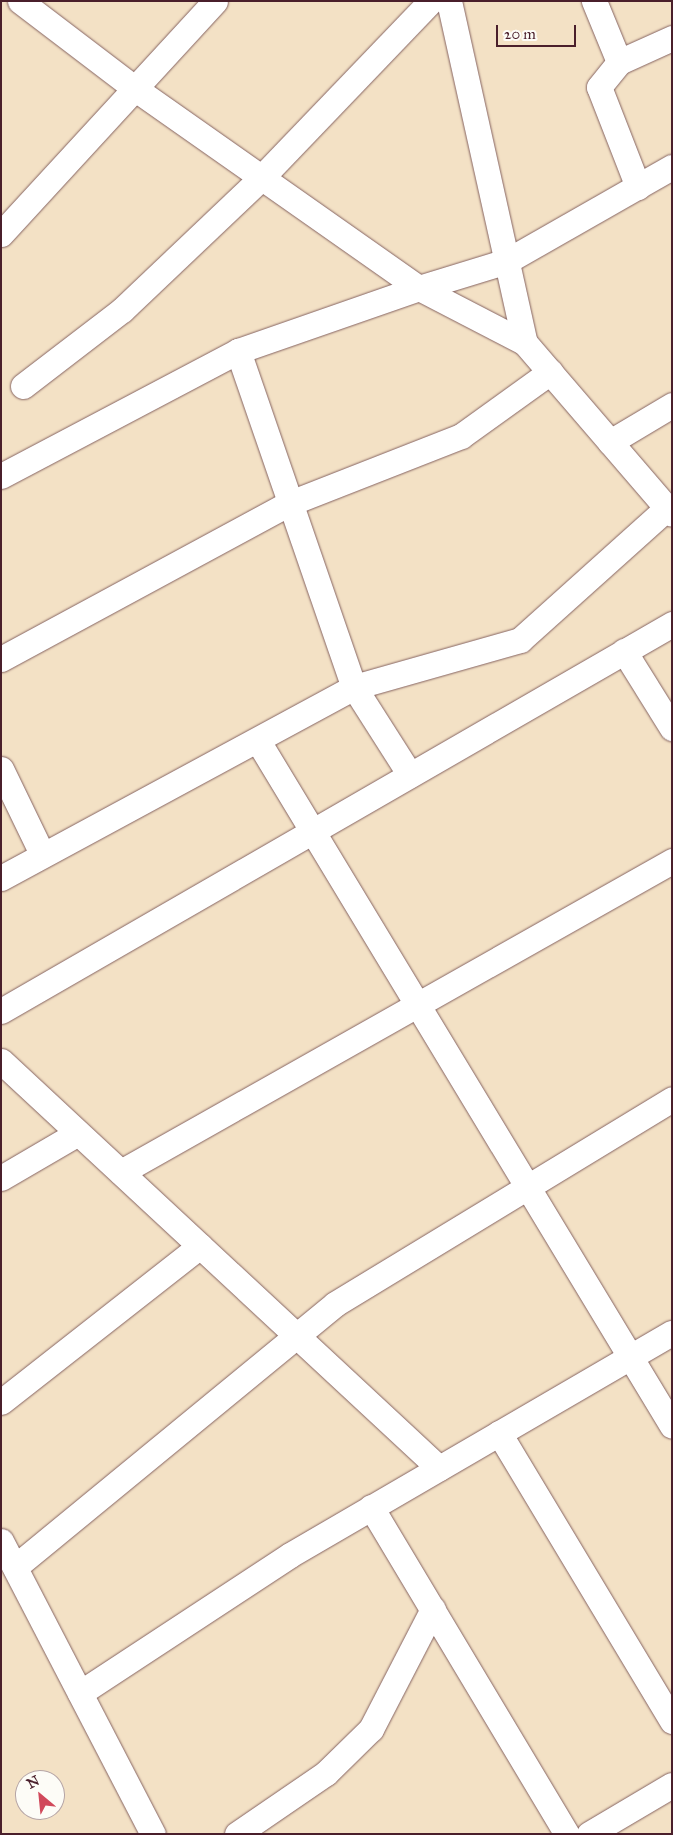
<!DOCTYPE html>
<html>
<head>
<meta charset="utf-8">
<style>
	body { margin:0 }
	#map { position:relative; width:673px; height:1835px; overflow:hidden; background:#f3e1c5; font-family:"IM FELL Great Primer",serif }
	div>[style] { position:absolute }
	.roads { filter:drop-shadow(0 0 1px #856361) drop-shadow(0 0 1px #856361) }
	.minor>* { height:25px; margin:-12.5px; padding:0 12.5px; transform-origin:12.5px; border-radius:12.5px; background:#fff }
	span { translate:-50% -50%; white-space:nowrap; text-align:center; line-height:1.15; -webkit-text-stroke:5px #fdfcf7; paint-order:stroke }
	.frame { position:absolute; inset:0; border:2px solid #4a1f2b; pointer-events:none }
	.north { position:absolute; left:15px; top:1770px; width:50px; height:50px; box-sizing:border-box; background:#fdfcf7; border:1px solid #b5a4a5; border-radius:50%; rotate:332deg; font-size:14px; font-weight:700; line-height:20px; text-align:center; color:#4a1f2b }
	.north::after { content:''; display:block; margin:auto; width:18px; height:22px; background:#d1495b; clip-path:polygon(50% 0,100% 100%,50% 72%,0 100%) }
	.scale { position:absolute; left:496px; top:25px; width:80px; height:22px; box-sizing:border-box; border:2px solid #4a1f2b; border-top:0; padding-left:6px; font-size:15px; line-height:18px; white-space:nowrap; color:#4a1f2b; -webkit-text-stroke:4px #fdfcf7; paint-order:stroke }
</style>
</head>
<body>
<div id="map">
	<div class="roads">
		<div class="minor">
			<i style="left:20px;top:1px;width:147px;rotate:37.3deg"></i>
			<i style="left:137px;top:90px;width:345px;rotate:35.1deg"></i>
			<i style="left:419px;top:288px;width:119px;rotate:27.4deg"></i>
			<i style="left:525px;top:343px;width:225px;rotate:49.3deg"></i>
			<i style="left:449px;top:1px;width:350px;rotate:77.5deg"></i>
			<i style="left:594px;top:1px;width:66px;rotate:67.7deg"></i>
			<i style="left:638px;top:187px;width:107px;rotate:-111.3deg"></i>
			<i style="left:599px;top:87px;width:32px;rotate:-51deg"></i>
			<i style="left:619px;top:62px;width:58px;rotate:-24.4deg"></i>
			<i style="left:1px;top:234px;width:316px;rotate:-47.4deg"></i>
			<i style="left:238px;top:351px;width:355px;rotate:71deg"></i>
			<i style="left:354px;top:687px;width:104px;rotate:57.5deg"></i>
			<i style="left:23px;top:386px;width:125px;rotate:-37.5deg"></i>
			<i style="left:122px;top:310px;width:195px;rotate:-43.5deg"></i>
			<i style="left:263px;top:176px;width:243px;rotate:-46.2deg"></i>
			<i style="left:610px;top:442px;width:72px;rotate:-30.8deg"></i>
			<i style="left:1px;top:476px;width:268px;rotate:-27.8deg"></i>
			<i style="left:238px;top:351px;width:192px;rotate:-19.2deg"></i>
			<i style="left:419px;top:288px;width:92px;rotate:-17.1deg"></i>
			<i style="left:507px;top:261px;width:190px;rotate:-29.7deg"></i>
			<i style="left:624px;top:651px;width:91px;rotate:58.1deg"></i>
			<i style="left:1px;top:659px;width:328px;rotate:-28.4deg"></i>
			<i style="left:290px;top:503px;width:184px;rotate:-21.4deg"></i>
			<i style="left:461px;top:436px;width:110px;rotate:-35.7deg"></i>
			<i style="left:258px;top:741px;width:800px;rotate:58.85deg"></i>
			<i style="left:1px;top:769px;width:94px;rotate:64.2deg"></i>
			<i style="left:1px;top:878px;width:401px;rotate:-28.4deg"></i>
			<i style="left:354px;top:687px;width:173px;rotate:-15.8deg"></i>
			<i style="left:520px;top:640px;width:198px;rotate:-41.9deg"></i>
			<i style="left:1px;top:1011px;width:775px;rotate:-29.97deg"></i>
			<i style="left:1px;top:1061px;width:598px;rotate:42.9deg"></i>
			<i style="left:121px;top:1172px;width:633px;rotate:-29.44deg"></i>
			<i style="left:1px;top:1178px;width:89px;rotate:-30.3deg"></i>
			<i style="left:1px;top:1402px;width:253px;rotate:-38.1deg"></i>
			<i style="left:499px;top:1433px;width:336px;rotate:59deg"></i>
			<i style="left:371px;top:1507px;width:381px;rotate:59.1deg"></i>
			<i style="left:1px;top:1541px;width:330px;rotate:62.6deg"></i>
			<i style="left:15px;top:1567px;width:414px;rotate:-39.4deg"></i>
			<i style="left:335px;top:1304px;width:394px;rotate:-31.3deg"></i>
			<i style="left:80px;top:1693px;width:251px;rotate:-33.3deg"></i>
			<i style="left:290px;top:1555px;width:442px;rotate:-30.2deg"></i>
			<i style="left:237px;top:1834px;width:108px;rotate:-34.4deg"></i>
			<i style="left:326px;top:1773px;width:63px;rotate:-44.4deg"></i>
			<i style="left:371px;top:1729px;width:135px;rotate:-62.7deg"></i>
			<i style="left:589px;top:1834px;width:96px;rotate:-30.6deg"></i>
		</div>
	</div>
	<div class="frame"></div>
	<div class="north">N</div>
	<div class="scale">20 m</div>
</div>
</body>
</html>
